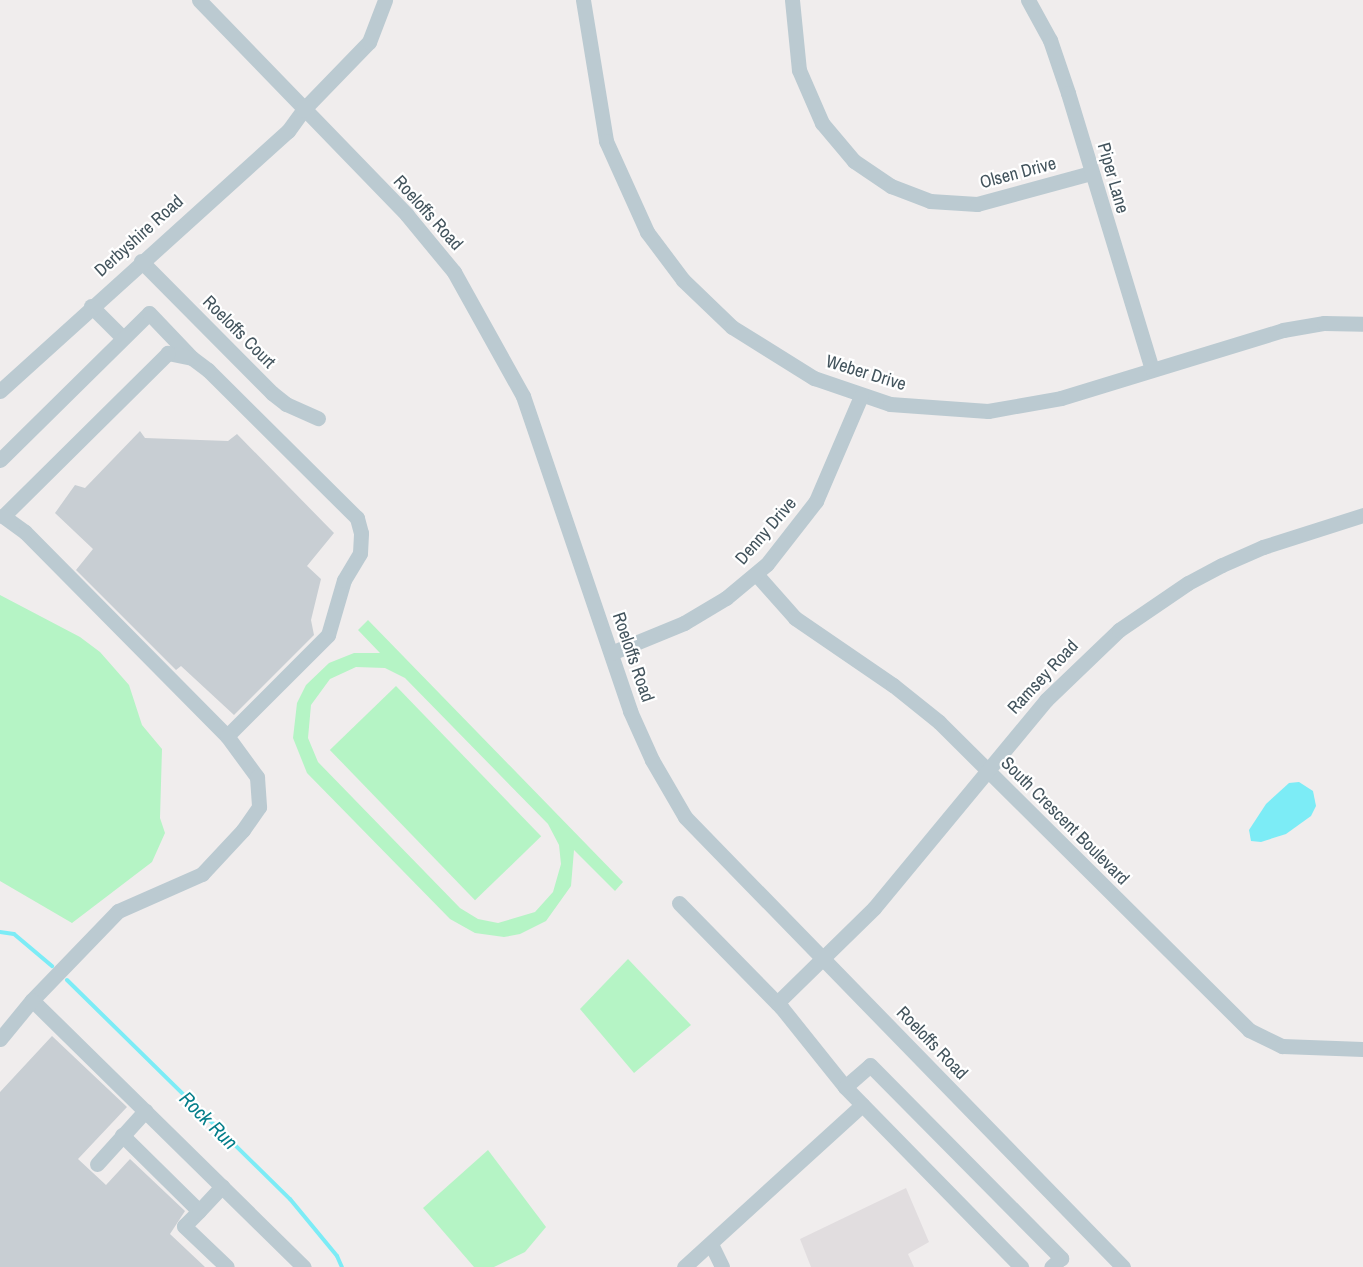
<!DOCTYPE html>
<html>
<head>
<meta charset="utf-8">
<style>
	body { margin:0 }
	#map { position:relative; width:1363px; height:1267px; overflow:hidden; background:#f0eded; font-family:"Archivo Narrow",sans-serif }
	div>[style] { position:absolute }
	.education>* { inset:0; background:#e1dddf }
	.green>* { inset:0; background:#b5f4c5; transform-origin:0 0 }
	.water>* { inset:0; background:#7cecf6 }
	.stream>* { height:4px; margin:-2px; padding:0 2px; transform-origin:2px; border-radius:2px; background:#7cecf6 }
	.building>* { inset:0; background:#c8ced3 }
	.minor>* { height:15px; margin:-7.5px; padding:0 7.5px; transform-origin:7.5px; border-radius:7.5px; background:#bbcad1 }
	span { translate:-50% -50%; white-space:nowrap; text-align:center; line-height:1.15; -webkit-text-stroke:4.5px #fff; paint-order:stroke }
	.street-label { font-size:18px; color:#43545d }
	.water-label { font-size:20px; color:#047e8a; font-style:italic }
</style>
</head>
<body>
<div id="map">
	<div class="education">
		<i style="clip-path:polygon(906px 1188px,929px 1242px,908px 1254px,914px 1267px,811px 1267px,800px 1239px)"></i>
	</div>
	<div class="green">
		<i style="clip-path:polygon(0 595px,80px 637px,100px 652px,129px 685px,142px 725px,162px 749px,160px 818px,165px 833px,152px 862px,72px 923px,0 881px)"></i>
		<i style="clip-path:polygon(evenodd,368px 620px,623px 882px,615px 891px,574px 850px,571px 886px,546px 921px,520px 934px,504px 937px,475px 933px,450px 919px,307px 773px,293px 738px,297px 703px,306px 685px,329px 663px,354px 653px,380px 653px,358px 630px,368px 620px,356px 667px,385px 668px,405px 678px,548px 824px,559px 845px,561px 864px,553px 892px,535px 912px,498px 923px,478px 919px,460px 908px,318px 762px,308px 738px,311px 705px,330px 679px,356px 667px)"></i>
		<i style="left:396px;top:686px;width:209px;height:92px;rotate:46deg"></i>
		<i style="clip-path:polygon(628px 959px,691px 1025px,634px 1073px,580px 1009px)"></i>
		<i style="clip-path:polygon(488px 1150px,546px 1227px,525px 1252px,494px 1267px,474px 1267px,423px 1208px)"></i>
	</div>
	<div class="water">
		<i style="clip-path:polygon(1299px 782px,1313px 791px,1316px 806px,1311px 816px,1286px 834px,1261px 842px,1251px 841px,1249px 830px,1266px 804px,1289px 783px)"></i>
	</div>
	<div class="stream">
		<i style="left:0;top:932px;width:14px;rotate:8deg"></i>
		<i style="left:14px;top:934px;width:50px;rotate:40.1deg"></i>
		<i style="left:67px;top:980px;width:313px;rotate:44.5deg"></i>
		<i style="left:290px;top:1199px;width:74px;rotate:50.5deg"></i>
		<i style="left:337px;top:1256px;width:12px;rotate:66deg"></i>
	</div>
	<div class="building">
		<i style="clip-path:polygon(140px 431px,145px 438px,228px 441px,237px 434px,334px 533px,307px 566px,321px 579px,311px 620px,314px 635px,234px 715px,181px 666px,176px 670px,76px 570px,93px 549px,55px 513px,75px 485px,85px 488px)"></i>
		<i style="clip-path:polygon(52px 1036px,127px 1107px,78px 1159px,106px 1185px,130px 1159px,185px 1211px,170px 1234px,205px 1267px,0 1267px,0 1092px)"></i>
	</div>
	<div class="minor">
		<i style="left:199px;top:0;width:299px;rotate:45.9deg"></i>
		<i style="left:407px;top:215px;width:74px;rotate:50.5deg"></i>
		<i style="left:454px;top:272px;width:142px;rotate:60.9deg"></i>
		<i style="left:523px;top:396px;width:333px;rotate:71.2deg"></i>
		<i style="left:630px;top:711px;width:54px;rotate:65.8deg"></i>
		<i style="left:652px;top:760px;width:66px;rotate:59.9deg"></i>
		<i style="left:685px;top:817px;width:628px;rotate:45.77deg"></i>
		<i style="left:583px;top:0;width:143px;rotate:80.7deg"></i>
		<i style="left:606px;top:141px;width:100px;rotate:65.7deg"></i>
		<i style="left:647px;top:232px;width:60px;rotate:53.1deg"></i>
		<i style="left:683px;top:280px;width:68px;rotate:43.8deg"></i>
		<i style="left:732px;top:327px;width:97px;rotate:31.9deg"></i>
		<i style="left:814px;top:378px;width:80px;rotate:18.9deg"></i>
		<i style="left:890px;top:404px;width:98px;rotate:4.1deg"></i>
		<i style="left:988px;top:411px;width:74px;rotate:-10.1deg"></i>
		<i style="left:1061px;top:398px;width:232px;rotate:-17deg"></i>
		<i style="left:1283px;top:330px;width:42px;rotate:-9.7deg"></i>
		<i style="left:1324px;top:323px;width:39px;rotate:1deg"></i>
		<i style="left:792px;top:0;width:70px;rotate:84.3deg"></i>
		<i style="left:799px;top:70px;width:58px;rotate:66.5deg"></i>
		<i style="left:822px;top:123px;width:50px;rotate:49.9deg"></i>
		<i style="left:854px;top:161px;width:45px;rotate:34deg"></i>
		<i style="left:891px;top:186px;width:42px;rotate:21deg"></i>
		<i style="left:930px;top:201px;width:47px;rotate:3.7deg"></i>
		<i style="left:977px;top:204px;width:118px;rotate:-15.2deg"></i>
		<i style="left:1028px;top:0;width:46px;rotate:61.2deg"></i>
		<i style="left:1050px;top:40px;width:56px;rotate:71.2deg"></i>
		<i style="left:1068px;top:93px;width:289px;rotate:73.1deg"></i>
		<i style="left:141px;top:261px;width:186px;rotate:45.2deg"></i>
		<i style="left:272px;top:393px;width:18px;rotate:38deg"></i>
		<i style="left:286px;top:404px;width:35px;rotate:24deg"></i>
		<i style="left:91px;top:306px;width:45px;rotate:45deg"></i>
		<i style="left:0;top:391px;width:388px;rotate:-42.1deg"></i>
		<i style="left:288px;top:131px;width:26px;rotate:-54deg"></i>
		<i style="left:303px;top:110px;width:95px;rotate:-45.9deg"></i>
		<i style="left:369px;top:42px;width:45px;rotate:-69.1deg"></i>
		<i style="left:0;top:460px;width:209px;rotate:-44.6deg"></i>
		<i style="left:149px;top:313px;width:62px;rotate:46.3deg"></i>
		<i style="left:756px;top:574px;width:59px;rotate:48.4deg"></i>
		<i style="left:795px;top:618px;width:119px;rotate:34.4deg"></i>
		<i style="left:893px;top:685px;width:59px;rotate:38.8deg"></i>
		<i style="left:939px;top:722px;width:437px;rotate:44.8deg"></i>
		<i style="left:1249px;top:1030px;width:37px;rotate:26deg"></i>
		<i style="left:1282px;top:1046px;width:81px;rotate:2.1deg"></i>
		<i style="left:611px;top:653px;width:79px;rotate:-22.3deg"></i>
		<i style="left:684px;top:623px;width:49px;rotate:-30.8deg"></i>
		<i style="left:726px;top:598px;width:53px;rotate:-39.7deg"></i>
		<i style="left:767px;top:564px;width:80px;rotate:-52.1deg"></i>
		<i style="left:816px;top:501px;width:114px;rotate:-66.8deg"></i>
		<i style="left:227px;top:736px;width:143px;rotate:-45deg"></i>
		<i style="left:328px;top:635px;width:57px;rotate:-73.8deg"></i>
		<i style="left:344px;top:580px;width:31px;rotate:-59deg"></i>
		<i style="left:360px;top:553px;width:20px;rotate:-87deg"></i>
		<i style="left:361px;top:533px;width:16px;rotate:-105deg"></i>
		<i style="left:357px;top:518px;width:210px;rotate:-135.2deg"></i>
		<i style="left:208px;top:370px;width:20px;rotate:-143deg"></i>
		<i style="left:192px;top:358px;width:25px;rotate:-168deg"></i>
		<i style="left:168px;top:353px;width:232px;rotate:135.3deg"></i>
		<i style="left:3px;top:516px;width:27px;rotate:36deg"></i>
		<i style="left:25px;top:532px;width:287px;rotate:45.3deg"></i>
		<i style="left:227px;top:736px;width:51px;rotate:53.8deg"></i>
		<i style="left:257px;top:777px;width:30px;rotate:86deg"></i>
		<i style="left:259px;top:807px;width:28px;rotate:125deg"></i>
		<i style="left:243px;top:830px;width:60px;rotate:133deg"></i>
		<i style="left:202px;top:874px;width:92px;rotate:156.2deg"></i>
		<i style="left:118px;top:911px;width:124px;rotate:134deg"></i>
		<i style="left:32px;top:1000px;width:381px;rotate:44.5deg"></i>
		<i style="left:679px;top:903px;width:146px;rotate:45.6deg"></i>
		<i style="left:781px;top:1007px;width:102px;rotate:51.3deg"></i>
		<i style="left:845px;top:1087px;width:252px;rotate:45.6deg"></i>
		<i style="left:777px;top:1003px;width:136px;rotate:-44.4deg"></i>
		<i style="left:874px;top:908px;width:270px;rotate:-50.4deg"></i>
		<i style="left:1046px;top:700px;width:101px;rotate:-43.8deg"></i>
		<i style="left:1119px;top:630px;width:83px;rotate:-34.3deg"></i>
		<i style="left:1188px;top:583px;width:38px;rotate:-28deg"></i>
		<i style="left:1222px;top:565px;width:45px;rotate:-23.7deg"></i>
		<i style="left:1263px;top:547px;width:105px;rotate:-17.7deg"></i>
		<i style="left:0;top:1039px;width:50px;rotate:-50.6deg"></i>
		<i style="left:845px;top:1087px;width:33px;rotate:-41deg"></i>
		<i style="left:870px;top:1065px;width:272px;rotate:45.3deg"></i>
		<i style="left:1061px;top:1258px;width:13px;rotate:138deg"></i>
		<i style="left:122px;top:1135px;width:108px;rotate:44.6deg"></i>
		<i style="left:199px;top:1211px;width:21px;rotate:135deg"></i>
		<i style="left:184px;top:1226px;width:59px;rotate:43.6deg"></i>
		<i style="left:97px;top:1164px;width:72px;rotate:-47.8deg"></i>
		<i style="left:199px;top:1211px;width:34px;rotate:-47deg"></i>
		<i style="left:711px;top:1244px;width:25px;rotate:64deg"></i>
		<i style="left:684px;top:1267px;width:241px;rotate:-42.3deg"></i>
	</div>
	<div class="street-label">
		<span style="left:1018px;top:173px;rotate:-15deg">Olsen Drive</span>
		<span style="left:1113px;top:178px;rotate:74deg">Piper Lane</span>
		<span style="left:428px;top:213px;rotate:48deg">Roeloffs Road</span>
		<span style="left:139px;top:236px;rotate:-42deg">Derbyshire Road</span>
		<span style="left:239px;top:332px;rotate:45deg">Roeloffs Court</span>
		<span style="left:866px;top:373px;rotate:17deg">Weber Drive</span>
		<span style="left:766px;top:531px;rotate:-49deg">Denny Drive</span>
		<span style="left:633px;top:657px;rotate:71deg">Roeloffs Road</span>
		<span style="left:1043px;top:677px;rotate:-47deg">Ramsey Road</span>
		<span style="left:1065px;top:821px;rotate:45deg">South Crescent Boulevard</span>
		<span style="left:932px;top:1043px;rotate:46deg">Roeloffs Road</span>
	</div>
	<div class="water-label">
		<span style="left:209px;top:1120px;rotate:45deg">Rock Run</span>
	</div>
</div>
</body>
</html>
